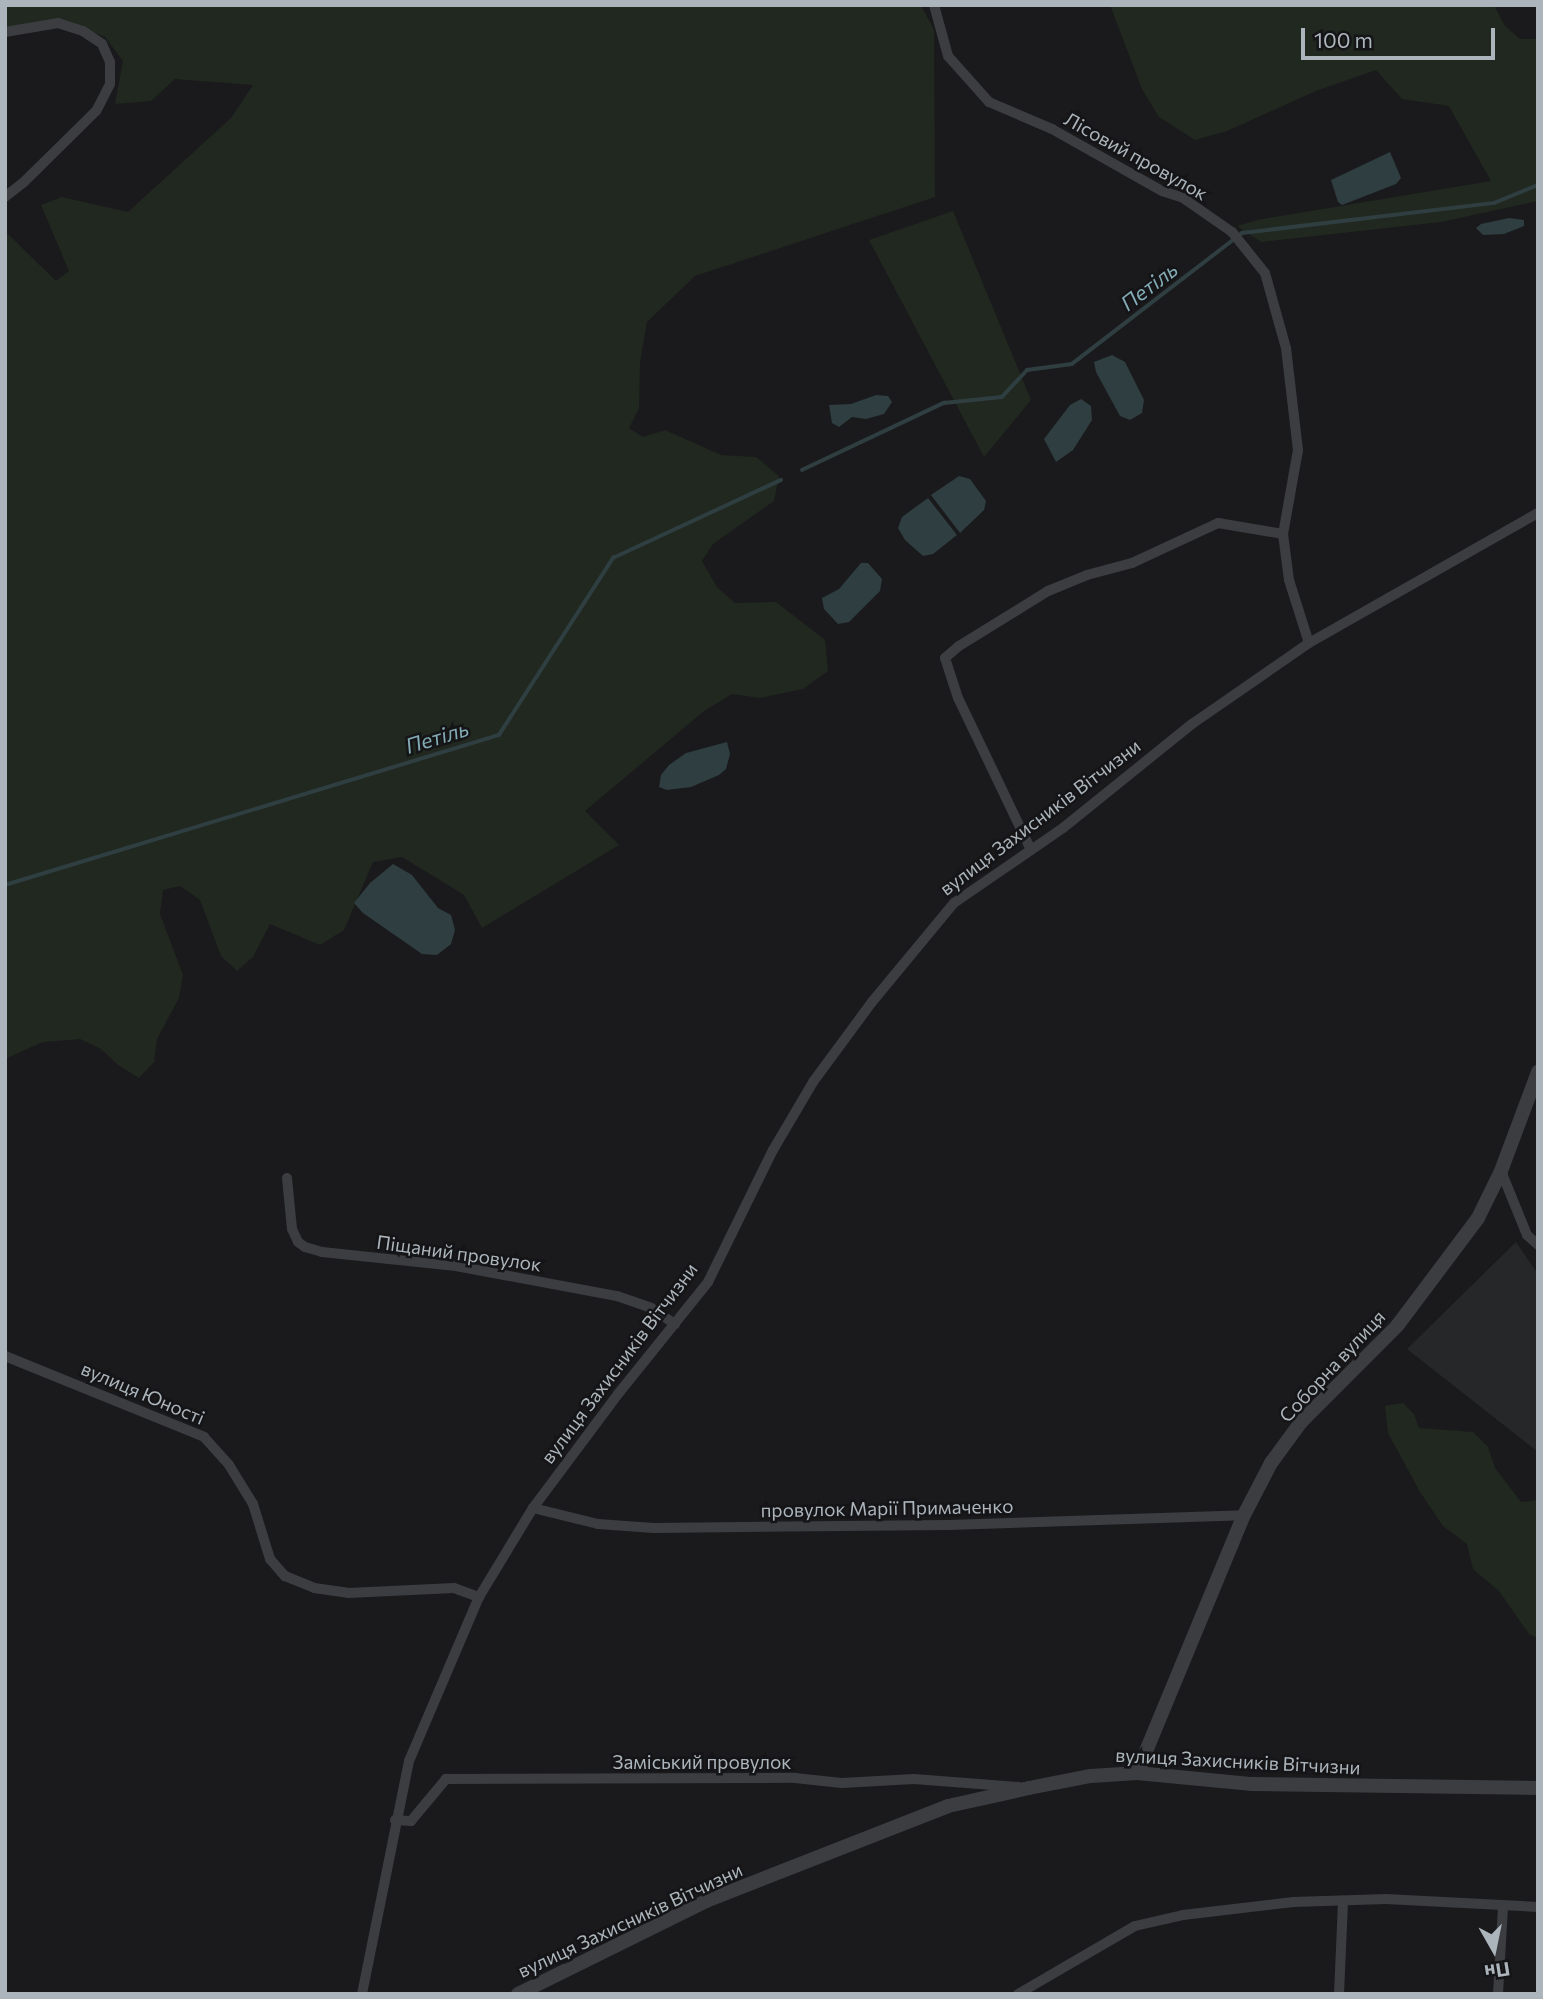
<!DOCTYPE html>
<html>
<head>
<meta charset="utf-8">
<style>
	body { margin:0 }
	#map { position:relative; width:1543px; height:1999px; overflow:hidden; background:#1a1a1c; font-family:Commissioner,sans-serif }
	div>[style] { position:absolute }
	.built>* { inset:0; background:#262729 }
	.green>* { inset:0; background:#20281f }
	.water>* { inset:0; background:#2f3e41 }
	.stream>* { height:3.5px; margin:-1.75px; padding:0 1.75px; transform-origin:1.75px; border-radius:1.75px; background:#2f3e41 }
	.minor>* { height:10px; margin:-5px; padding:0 5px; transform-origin:5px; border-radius:5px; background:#3b3d41 }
	.tertiary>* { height:14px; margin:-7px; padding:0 7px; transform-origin:7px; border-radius:7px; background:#3b3d41 }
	span { translate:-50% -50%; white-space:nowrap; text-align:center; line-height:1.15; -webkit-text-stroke:5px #151517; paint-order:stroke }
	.street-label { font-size:19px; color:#acb5bc }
	.water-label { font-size:21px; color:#83acb7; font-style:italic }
	.frame { position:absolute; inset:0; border:7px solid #acb5bc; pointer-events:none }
	.north { position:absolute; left:1459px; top:1915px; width:70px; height:70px; -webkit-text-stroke:5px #151517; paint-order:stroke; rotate:171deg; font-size:19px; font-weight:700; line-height:28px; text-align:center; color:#acb5bc }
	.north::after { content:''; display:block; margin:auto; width:24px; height:32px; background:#acb5bc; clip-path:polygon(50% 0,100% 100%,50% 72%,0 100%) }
	.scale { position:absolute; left:1301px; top:28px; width:194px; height:32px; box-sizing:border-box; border:4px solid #acb5bc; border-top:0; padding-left:9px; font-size:21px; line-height:24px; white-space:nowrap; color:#acb5bc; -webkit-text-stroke:5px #151517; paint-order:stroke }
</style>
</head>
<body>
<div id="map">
	<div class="built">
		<i style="clip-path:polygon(1516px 1242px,1538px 1274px,1538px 1452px,1407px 1349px)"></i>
	</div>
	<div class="green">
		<i style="clip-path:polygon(5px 5px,921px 5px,934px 30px,935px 197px,695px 276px,647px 322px,640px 362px,639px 408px,629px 428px,643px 437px,665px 430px,721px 455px,756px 457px,779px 476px,774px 501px,713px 544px,702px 561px,717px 587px,735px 603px,776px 602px,825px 640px,828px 671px,803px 689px,760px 698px,732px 694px,704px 711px,585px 811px,619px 845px,482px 928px,464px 895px,435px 877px,402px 857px,373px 862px,344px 930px,320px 945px,270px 924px,253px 957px,237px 971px,221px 956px,200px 900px,180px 886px,163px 890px,160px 914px,183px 975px,179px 998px,157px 1039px,154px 1062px,139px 1078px,118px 1065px,101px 1049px,80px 1039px,43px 1042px,5px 1059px,5px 231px,56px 281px,69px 271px,41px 205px,62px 197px,128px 212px,231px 118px,253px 85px,175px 79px,151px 101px,115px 104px,123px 61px,105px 37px,62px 20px,5px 30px)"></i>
		<i style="clip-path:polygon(1110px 5px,1494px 5px,1505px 26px,1520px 39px,1538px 39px,1538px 201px,1441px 222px,1261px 242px,1237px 226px,1257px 220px,1491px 181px,1449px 106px,1402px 99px,1376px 70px,1316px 91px,1227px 131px,1195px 140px,1159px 117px,1142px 89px)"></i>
		<i style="clip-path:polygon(953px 211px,1031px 400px,984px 457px,869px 240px)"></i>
		<i style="clip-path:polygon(1403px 1403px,1414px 1414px,1419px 1428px,1473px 1432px,1488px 1447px,1495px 1468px,1521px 1502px,1538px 1500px,1538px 1638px,1529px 1634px,1499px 1591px,1473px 1569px,1467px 1544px,1443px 1526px,1420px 1492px,1388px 1433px,1385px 1406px)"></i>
	</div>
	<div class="water">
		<i style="clip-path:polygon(1390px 152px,1401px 178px,1396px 184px,1342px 205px,1338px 202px,1331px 180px)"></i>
		<i style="clip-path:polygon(1509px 218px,1524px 220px,1524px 226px,1504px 234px,1483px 235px,1476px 228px,1481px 224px)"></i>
		<i style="clip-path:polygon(1112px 355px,1125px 362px,1144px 400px,1142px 413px,1130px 420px,1120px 416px,1096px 372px,1094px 362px)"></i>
		<i style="clip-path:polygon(876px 395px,888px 396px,892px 402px,884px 414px,866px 419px,852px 417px,839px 427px,832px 423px,829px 405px,851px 404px)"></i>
		<i style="clip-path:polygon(1081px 399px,1091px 406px,1092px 420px,1073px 450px,1056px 462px,1044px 439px,1070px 405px)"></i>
		<i style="clip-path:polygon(959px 476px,970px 479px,986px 501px,984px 510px,960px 533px,931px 495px)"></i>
		<i style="clip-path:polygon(928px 498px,957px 535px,933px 554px,923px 556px,905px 540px,898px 528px,902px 517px)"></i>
		<i style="clip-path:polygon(861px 563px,868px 563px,882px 579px,880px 591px,849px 622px,838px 624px,824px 609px,822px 598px,839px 589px)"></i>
		<i style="clip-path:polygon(727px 742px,730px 754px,726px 769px,719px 775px,691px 787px,667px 790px,659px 787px,661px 775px,669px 765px,686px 753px)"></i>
		<i style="clip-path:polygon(393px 864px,412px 875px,438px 908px,451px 915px,455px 930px,451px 944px,437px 955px,422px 954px,363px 913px,354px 903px,370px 883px)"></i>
	</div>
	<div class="stream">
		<i style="left:802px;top:470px;width:157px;rotate:-25.3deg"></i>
		<i style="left:944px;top:403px;width:58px;rotate:-5.9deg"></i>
		<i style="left:1002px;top:397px;width:37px;rotate:-47deg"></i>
		<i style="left:1027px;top:370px;width:45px;rotate:-7.6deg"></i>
		<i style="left:1072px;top:364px;width:215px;rotate:-37.6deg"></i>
		<i style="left:1242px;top:233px;width:254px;rotate:-6.8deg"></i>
		<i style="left:1494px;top:203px;width:48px;rotate:-22.2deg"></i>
		<i style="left:5px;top:885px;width:516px;rotate:-16.89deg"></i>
		<i style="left:499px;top:735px;width:211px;rotate:-57.2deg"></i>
		<i style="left:613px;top:558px;width:185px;rotate:-24.9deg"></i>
	</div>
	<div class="minor">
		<i style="left:934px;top:5px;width:53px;rotate:74.6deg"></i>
		<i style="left:948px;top:56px;width:62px;rotate:48.3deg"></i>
		<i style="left:989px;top:102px;width:69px;rotate:23.2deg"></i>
		<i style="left:1052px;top:129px;width:126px;rotate:29.4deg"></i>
		<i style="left:1162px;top:191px;width:22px;rotate:18deg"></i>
		<i style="left:1183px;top:198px;width:60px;rotate:34.8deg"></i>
		<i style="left:1232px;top:232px;width:53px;rotate:51.2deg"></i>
		<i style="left:1265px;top:273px;width:78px;rotate:74.4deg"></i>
		<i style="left:1286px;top:348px;width:103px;rotate:83.3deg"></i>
		<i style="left:1298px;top:450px;width:85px;rotate:100.1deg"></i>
		<i style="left:1283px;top:534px;width:46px;rotate:82.6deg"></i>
		<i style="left:1289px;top:580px;width:66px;rotate:72.4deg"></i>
		<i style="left:5px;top:32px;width:54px;rotate:-9.6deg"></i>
		<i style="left:58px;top:23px;width:26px;rotate:18deg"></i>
		<i style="left:83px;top:31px;width:23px;rotate:34deg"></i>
		<i style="left:102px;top:44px;width:20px;rotate:66deg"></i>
		<i style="left:110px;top:62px;width:22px;rotate:90deg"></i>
		<i style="left:110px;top:84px;width:30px;rotate:117deg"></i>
		<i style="left:96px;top:111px;width:101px;rotate:135.4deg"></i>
		<i style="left:24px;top:182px;width:24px;rotate:142deg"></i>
		<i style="left:1030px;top:848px;width:166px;rotate:-115.6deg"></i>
		<i style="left:958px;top:698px;width:42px;rotate:-108deg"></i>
		<i style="left:945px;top:658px;width:18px;rotate:-41deg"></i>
		<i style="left:959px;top:646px;width:105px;rotate:-31.7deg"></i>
		<i style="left:1048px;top:591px;width:42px;rotate:-22.3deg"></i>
		<i style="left:1087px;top:575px;width:47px;rotate:-14.9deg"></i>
		<i style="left:1132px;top:563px;width:95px;rotate:-24.9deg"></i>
		<i style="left:1218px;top:523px;width:66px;rotate:9.6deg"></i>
		<i style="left:1501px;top:1171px;width:69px;rotate:67.9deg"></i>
		<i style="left:1527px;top:1235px;width:15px;rotate:42deg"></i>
		<i style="left:287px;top:1178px;width:51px;rotate:84.4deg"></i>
		<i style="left:292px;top:1229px;width:14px;rotate:65deg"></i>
		<i style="left:298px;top:1242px;width:9px;rotate:36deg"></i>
		<i style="left:305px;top:1247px;width:18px;rotate:16deg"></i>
		<i style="left:322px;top:1252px;width:135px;rotate:6deg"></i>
		<i style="left:456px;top:1266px;width:164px;rotate:10.6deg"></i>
		<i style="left:617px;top:1296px;width:36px;rotate:19deg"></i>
		<i style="left:651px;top:1308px;width:29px;rotate:34deg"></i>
		<i style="left:5px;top:1356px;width:215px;rotate:22.1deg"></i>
		<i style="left:204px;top:1437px;width:38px;rotate:48deg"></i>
		<i style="left:229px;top:1465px;width:46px;rotate:58.4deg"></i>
		<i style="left:253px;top:1504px;width:58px;rotate:72.8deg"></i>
		<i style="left:270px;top:1559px;width:23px;rotate:49deg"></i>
		<i style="left:285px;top:1576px;width:31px;rotate:22deg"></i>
		<i style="left:314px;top:1588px;width:34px;rotate:8deg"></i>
		<i style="left:348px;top:1593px;width:106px;rotate:-2.7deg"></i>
		<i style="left:454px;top:1588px;width:27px;rotate:20deg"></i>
		<i style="left:533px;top:1508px;width:67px;rotate:13.8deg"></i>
		<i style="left:598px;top:1524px;width:56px;rotate:4.1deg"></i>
		<i style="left:654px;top:1528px;width:294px;rotate:-0.6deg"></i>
		<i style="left:948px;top:1525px;width:296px;rotate:-1.9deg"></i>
		<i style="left:395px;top:1820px;width:16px;rotate:4deg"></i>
		<i style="left:411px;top:1821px;width:55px;rotate:-50.2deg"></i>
		<i style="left:446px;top:1779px;width:349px;rotate:-0.2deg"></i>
		<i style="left:795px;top:1778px;width:47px;rotate:6.1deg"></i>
		<i style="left:842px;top:1783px;width:72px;rotate:-3.2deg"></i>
		<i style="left:914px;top:1779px;width:105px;rotate:4.4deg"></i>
		<i style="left:362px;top:1994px;width:238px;rotate:-78.6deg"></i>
		<i style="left:409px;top:1761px;width:178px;rotate:-66.9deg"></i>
		<i style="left:479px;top:1597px;width:104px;rotate:-58.8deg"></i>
		<i style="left:533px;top:1508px;width:142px;rotate:-53.3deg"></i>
		<i style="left:618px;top:1394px;width:144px;rotate:-51.2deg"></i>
		<i style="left:708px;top:1282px;width:147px;rotate:-63.8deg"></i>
		<i style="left:773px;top:1150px;width:79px;rotate:-59.5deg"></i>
		<i style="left:813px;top:1082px;width:99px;rotate:-53.6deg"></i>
		<i style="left:872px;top:1002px;width:129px;rotate:-50.4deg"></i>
		<i style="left:954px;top:903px;width:132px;rotate:-34.5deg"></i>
		<i style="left:1063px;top:828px;width:166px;rotate:-38.9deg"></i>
		<i style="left:1192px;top:724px;width:142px;rotate:-34.7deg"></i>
		<i style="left:1309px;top:643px;width:263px;rotate:-29.6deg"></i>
		<i style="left:1018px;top:1994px;width:135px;rotate:-30.2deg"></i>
		<i style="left:1135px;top:1926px;width:49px;rotate:-12.9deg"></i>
		<i style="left:1183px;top:1915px;width:111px;rotate:-6.7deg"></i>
		<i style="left:1293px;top:1902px;width:93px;rotate:-1.8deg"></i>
		<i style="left:1386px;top:1899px;width:152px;rotate:3deg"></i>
		<i style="left:1339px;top:1994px;width:93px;rotate:-87.5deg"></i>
		<i style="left:1498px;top:1994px;width:87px;rotate:-86.7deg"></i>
	</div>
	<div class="tertiary">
		<i style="left:1137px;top:1773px;width:279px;rotate:-67.5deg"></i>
		<i style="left:1244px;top:1515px;width:59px;rotate:-62.6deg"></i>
		<i style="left:1271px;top:1463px;width:51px;rotate:-53.8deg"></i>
		<i style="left:1301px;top:1422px;width:136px;rotate:-45deg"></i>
		<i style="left:1397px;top:1326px;width:135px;rotate:-53.1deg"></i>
		<i style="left:1478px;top:1218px;width:52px;rotate:-63.9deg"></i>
		<i style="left:1501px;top:1171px;width:106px;rotate:-69.5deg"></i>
		<i style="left:518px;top:1994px;width:210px;rotate:-26.3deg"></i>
		<i style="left:706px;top:1901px;width:260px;rotate:-21.4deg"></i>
		<i style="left:948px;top:1806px;width:83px;rotate:-12.5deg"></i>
		<i style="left:1029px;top:1788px;width:63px;rotate:-11deg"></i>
		<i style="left:1091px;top:1776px;width:46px;rotate:-3.7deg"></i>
		<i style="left:1137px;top:1773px;width:116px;rotate:5.5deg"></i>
		<i style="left:1252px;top:1784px;width:286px;rotate:0.8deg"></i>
	</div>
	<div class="street-label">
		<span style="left:1136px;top:156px;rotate:29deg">Лісовий провулок</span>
		<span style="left:1040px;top:817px;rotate:-37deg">вулиця Захисників Вітчизни</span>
		<span style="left:459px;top:1253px;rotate:8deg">Піщаний провулок</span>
		<span style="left:619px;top:1363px;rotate:-53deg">вулиця Захисників Вітчизни</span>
		<span style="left:1332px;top:1366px;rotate:-47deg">Соборна вулиця</span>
		<span style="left:143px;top:1393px;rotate:23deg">вулиця Юності</span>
		<span style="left:887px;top:1508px;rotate:-1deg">провулок Марії Примаченко</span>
		<span style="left:1238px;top:1761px;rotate:3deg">вулиця Захисників Вітчизни</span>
		<span style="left:702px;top:1762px">Заміський провулок</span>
		<span style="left:630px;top:1920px;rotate:-25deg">вулиця Захисників Вітчизни</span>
	</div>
	<div class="water-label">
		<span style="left:1149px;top:286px;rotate:-37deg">Петіль</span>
		<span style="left:437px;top:737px;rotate:-17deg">Петіль</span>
	</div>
	<div class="frame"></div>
	<div class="north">Пн</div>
	<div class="scale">100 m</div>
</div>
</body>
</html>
